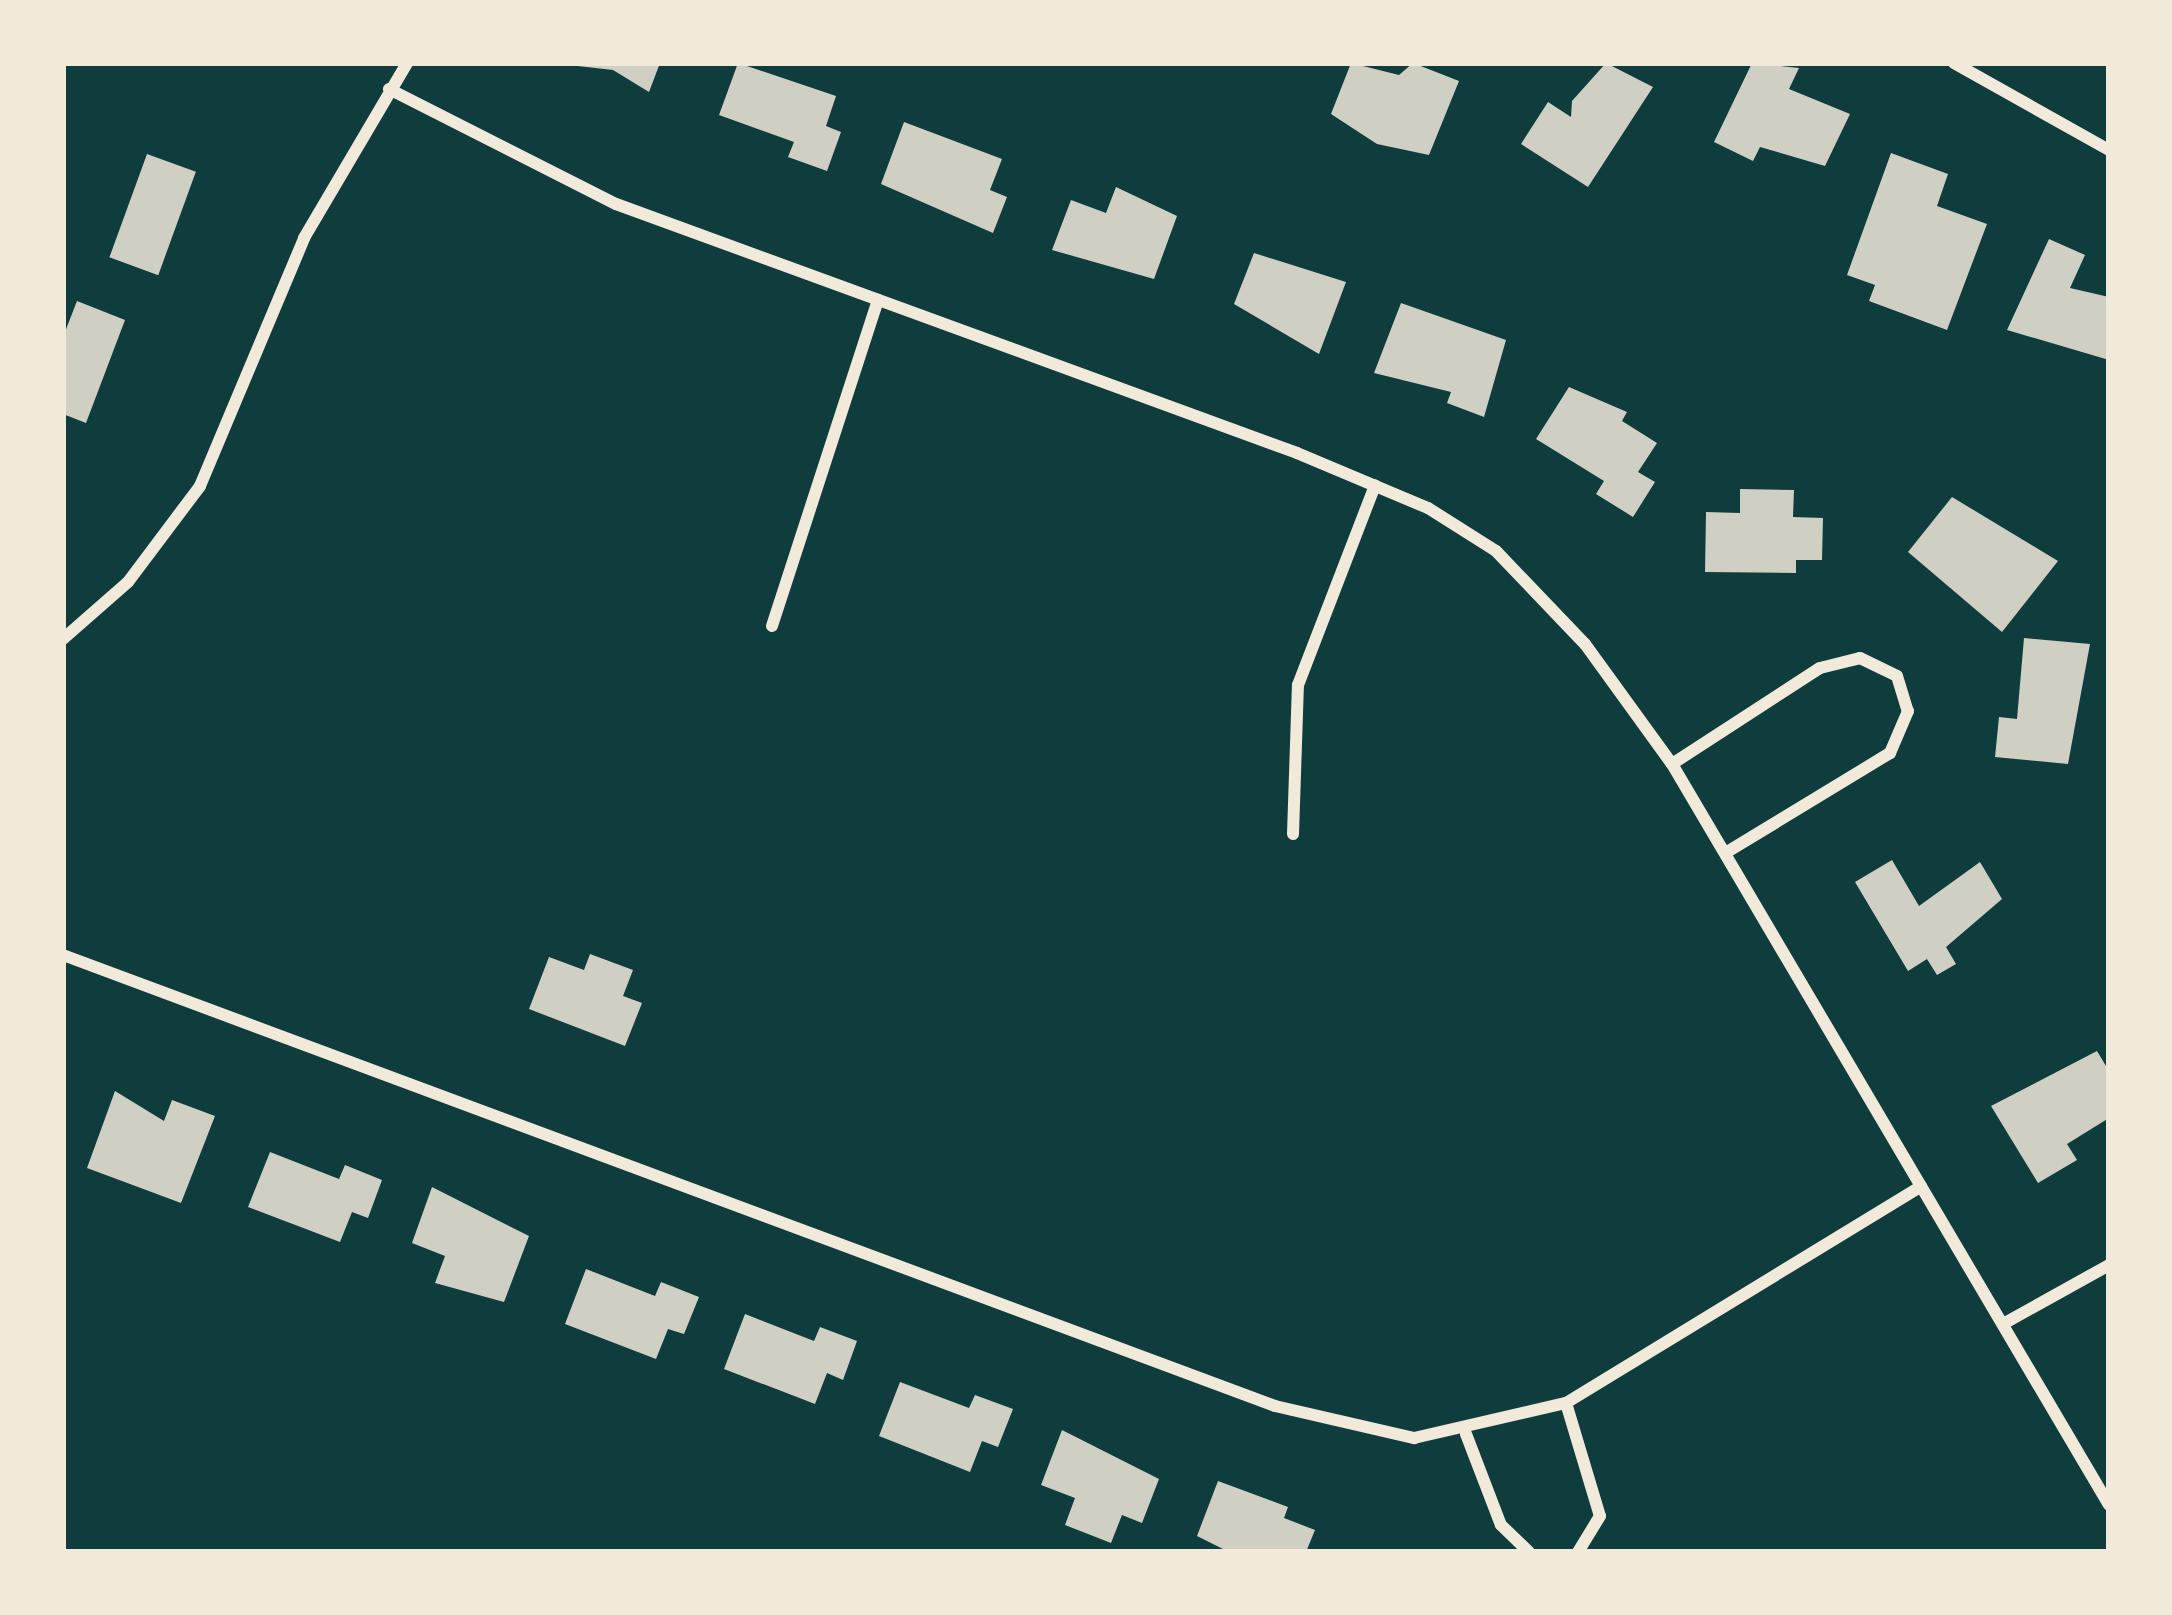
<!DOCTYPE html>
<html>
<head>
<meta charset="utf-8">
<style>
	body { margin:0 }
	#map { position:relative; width:2172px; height:1615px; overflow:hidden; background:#0f3d3e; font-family:Rubik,sans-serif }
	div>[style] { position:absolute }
	.building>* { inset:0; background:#cfcfc3; transform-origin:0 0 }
	.minor>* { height:12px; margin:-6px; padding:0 6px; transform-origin:6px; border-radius:6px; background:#f1e9da }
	span { translate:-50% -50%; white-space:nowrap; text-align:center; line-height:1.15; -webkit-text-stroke:9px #f1e9da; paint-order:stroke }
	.frame { position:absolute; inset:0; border:66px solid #f1e9da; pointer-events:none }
</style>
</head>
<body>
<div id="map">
	<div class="building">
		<i style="clip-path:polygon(660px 63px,649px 92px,613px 70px,560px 64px)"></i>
		<i style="clip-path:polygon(738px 63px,836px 96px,826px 126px,841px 132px,827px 171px,788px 157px,794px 142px,719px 115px)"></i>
		<i style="clip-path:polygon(1351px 63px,1399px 75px,1413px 63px,1459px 81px,1429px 155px,1377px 144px,1331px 114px)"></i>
		<i style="clip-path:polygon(1606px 63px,1653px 87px,1588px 187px,1521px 144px,1548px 102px,1571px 117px,1572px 101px)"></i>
		<i style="clip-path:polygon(1752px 63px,1799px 68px,1789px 89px,1850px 114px,1825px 166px,1760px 147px,1753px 161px,1714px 142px)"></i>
		<i style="clip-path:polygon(904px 122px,1002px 159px,990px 190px,1007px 197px,993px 233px,881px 184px)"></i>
		<i style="clip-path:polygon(1891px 153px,1948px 174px,1937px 206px,1987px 224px,1947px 330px,1869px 301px,1875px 285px,1847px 275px)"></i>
		<i style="left:147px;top:154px;width:52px;height:110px;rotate:20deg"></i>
		<i style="clip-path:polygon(1116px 187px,1177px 216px,1154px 279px,1052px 250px,1071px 200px,1106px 213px)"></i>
		<i style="clip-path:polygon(2049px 239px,2085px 255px,2070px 288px,2109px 297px,2109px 360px,2007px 330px)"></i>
		<i style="clip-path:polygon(1254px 253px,1346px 282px,1319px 354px,1234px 304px)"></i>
		<i style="clip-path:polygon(77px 301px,125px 320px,86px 423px,63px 414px,63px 337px)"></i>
		<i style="clip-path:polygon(1401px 303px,1506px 340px,1484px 417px,1447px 403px,1451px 392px,1374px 373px)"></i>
		<i style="clip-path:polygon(1569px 387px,1627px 412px,1622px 421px,1657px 443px,1638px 472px,1655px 482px,1633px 517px,1596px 494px,1604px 481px,1536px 439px)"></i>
		<i style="clip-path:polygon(1740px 489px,1794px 490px,1793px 517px,1823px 518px,1822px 560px,1796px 560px,1796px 573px,1705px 572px,1706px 512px,1740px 513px)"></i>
		<i style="clip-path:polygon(1952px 497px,2058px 561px,2002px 632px,1908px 552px)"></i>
		<i style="clip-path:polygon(2024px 638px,2090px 644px,2068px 764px,1995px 757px,1999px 717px,2017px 719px)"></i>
		<i style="clip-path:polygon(1892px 860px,1919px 906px,1980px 862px,2002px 899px,1946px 947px,1956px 964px,1937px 975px,1927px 959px,1908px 971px,1855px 882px)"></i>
		<i style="clip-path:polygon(590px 954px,633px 970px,623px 996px,642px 1003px,625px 1046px,529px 1009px,549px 957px,584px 970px)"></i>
		<i style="clip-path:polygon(2097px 1051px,2109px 1071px,2109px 1118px,2067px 1144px,2077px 1160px,2038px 1183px,1991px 1106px)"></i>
		<i style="clip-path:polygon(115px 1091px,164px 1121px,172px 1100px,215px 1116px,181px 1203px,87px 1168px)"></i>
		<i style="clip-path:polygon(270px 1152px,339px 1179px,345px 1165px,382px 1180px,368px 1218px,352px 1212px,340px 1242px,248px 1207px)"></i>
		<i style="clip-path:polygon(432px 1187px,529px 1236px,504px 1302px,435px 1283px,445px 1256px,412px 1243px)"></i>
		<i style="clip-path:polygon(586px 1269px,655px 1296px,661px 1282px,699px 1297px,684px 1334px,668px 1329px,656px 1359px,565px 1324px)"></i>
		<i style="clip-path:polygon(745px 1314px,814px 1341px,820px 1327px,857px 1341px,843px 1380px,827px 1373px,815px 1404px,724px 1369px)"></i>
		<i style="clip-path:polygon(900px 1382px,969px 1408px,975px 1395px,1013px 1409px,998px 1447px,982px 1441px,970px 1472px,879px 1436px)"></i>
		<i style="clip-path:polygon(1062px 1430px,1159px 1479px,1142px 1523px,1122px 1515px,1111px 1543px,1065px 1525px,1075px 1498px,1041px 1485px)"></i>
		<i style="clip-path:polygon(1218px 1481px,1288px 1507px,1284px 1518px,1315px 1530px,1306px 1552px,1229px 1552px,1197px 1536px)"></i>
	</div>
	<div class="minor">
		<i style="left:1954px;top:63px;width:178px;rotate:29.3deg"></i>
		<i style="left:389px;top:89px;width:254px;rotate:26.9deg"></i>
		<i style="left:616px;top:204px;width:725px;rotate:20.08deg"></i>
		<i style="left:1297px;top:453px;width:142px;rotate:22.8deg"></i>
		<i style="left:1428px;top:508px;width:80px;rotate:32.3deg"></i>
		<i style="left:1496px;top:551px;width:129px;rotate:46.3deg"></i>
		<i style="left:1585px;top:644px;width:148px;rotate:54.1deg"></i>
		<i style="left:1672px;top:764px;width:860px;rotate:59.47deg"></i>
		<i style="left:772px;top:626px;width:343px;rotate:-72deg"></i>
		<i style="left:63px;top:639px;width:86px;rotate:-41.2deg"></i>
		<i style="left:128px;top:582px;width:120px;rotate:-53.1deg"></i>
		<i style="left:200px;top:486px;width:269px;rotate:-67.2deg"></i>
		<i style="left:304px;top:238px;width:203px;rotate:-59.5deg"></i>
		<i style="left:1672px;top:764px;width:176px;rotate:-33deg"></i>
		<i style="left:1820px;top:668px;width:41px;rotate:-14deg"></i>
		<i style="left:1860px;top:658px;width:41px;rotate:25.9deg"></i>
		<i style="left:1897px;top:676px;width:37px;rotate:73deg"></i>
		<i style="left:1908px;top:711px;width:46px;rotate:113.2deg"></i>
		<i style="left:1890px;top:753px;width:191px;rotate:148.7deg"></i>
		<i style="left:1293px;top:834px;width:149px;rotate:-88.1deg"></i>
		<i style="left:1298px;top:685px;width:214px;rotate:-68.9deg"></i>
		<i style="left:63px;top:955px;width:1293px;rotate:20.41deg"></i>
		<i style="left:1275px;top:1406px;width:143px;rotate:13deg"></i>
		<i style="left:1414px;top:1438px;width:156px;rotate:-13deg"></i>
		<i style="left:1566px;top:1403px;width:416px;rotate:-31.4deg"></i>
		<i style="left:2003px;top:1324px;width:121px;rotate:-29.1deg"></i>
		<i style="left:1566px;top:1403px;width:118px;rotate:73.3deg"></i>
		<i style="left:1600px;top:1516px;width:42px;rotate:121.4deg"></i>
		<i style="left:1466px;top:1434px;width:97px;rotate:69deg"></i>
		<i style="left:1501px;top:1525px;width:39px;rotate:44deg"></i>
	</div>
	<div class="frame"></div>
</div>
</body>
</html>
